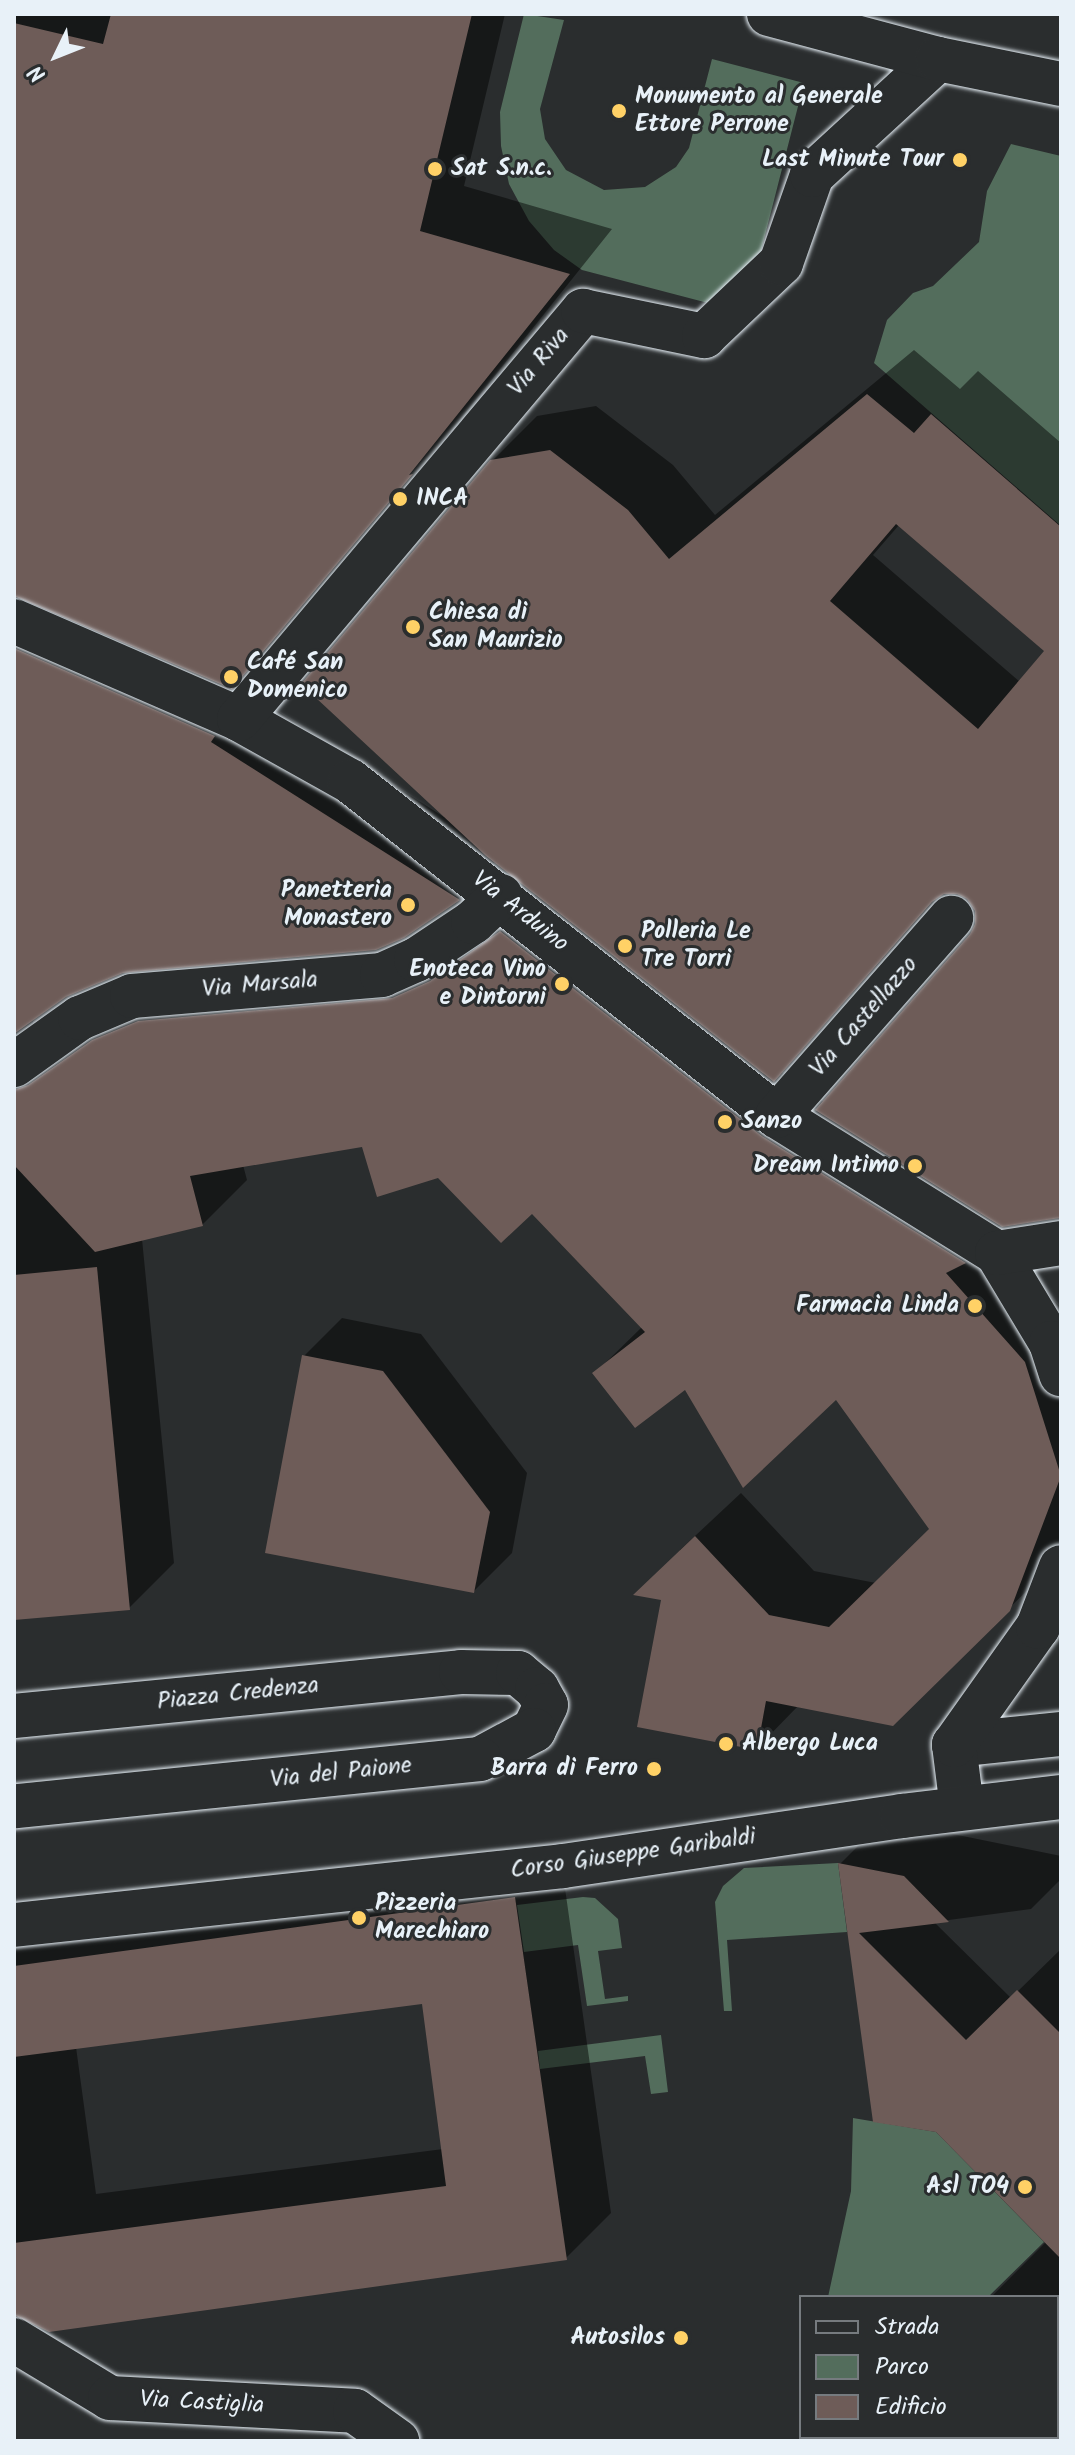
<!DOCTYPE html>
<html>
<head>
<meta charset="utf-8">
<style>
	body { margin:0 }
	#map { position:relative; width:1075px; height:2455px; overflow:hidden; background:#2a2d2e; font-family:Kalam,sans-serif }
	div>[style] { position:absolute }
	.green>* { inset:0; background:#536d5c }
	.shadow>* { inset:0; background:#0007; transform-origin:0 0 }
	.building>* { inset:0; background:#6e5c58 }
	.roads { filter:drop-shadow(0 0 2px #e8f1f8) drop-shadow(0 0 2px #e8f1f8) }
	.minor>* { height:44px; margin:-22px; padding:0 22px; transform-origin:22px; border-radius:22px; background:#2a2d2e }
	.secondary>* { height:44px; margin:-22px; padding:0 22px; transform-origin:22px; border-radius:22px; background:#2a2d2e }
	.dots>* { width:22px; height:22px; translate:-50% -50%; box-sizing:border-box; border:4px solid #2a2d2e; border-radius:50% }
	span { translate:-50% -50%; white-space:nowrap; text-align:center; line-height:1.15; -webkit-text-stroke:6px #2a2d2e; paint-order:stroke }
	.poi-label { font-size:24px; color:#e8f1f8; font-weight:700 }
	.left { translate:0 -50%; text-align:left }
	.right { translate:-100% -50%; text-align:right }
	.street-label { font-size:24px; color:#e8f1f8 }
	.frame { position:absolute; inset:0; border:16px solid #e8f1f8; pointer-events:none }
	.legend { position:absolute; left:799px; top:2295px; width:260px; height:144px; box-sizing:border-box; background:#2a2d2e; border:2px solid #767b7f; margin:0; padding:10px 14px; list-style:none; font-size:24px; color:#e8f1f8 }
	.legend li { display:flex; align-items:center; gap:16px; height:40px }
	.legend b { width:40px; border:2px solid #767b7f }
	.north { position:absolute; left:16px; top:16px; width:80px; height:80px; -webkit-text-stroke:6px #2a2d2e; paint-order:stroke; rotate:227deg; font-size:22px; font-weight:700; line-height:32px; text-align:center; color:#e8f1f8 }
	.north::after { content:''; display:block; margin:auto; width:28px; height:36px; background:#e8f1f8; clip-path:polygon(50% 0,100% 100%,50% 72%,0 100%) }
</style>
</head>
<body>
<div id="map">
	<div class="green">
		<i style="clip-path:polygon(524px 14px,564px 20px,540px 109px,545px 139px,566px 170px,604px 190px,645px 187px,676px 167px,689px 148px,712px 59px,804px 83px,761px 251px,741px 277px,708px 303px,582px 270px,554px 250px,529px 221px,509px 184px,501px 146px,500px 112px)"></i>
		<i style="clip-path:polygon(1011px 144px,1061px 156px,1061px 526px,874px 363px,887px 320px,913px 293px,933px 286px,979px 242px,987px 191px)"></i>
		<i style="clip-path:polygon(838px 1863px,847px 1932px,727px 1940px,732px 2011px,724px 2011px,715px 1902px,723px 1886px,744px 1868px)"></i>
		<i style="clip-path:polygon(583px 1897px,595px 1898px,618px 1919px,622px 1948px,598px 1951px,605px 1999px,628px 1996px,628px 2001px,587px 2006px,578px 1945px,524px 1952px,517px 1905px)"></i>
		<i style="clip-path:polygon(661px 2035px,668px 2092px,651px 2094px,645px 2056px,540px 2069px,538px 2051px)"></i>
		<i style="clip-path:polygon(853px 2118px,936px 2132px,1044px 2242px,988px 2297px,828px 2297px,851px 2191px)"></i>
		<i style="clip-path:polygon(1057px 2398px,1061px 2402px,1061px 2441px,947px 2441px,946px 2437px,1057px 2437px)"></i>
	</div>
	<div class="shadow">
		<i style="clip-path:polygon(evenodd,14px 14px,505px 14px,464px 186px,612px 229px,450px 432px,454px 431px,276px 641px,236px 681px,258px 691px,254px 696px,444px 817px,491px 462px,537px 416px,596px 406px,673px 465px,715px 515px,914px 350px,960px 389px,978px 371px,1061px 443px,1061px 1211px,1002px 1224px,994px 1232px,1061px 1308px,1061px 1546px,1054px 1564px,893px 1723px,799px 1705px,757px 1748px,680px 1550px,741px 1493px,814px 1571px,876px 1583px,931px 1528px,837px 1397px,685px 1387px,595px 1373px,642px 1327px,532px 1211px,364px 1144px,243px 1165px,247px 1180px,202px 1225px,142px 1239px,174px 1563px,129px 1608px,14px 1618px,14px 14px,899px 525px,1047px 651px,1020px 682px,873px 555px,899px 525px,14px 14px,496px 861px,537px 894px,477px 937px,438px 954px,139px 996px,39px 1035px,33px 1022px,34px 1018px,65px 996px,122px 971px,403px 936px,459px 898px,496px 861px,14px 14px,943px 892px,957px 892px,968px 897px,977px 910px,977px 924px,971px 936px,825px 1103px,781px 1072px,943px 892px)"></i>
		<i style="clip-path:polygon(342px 1318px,421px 1334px,527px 1473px,512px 1553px,474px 1591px,304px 1356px)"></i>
		<i style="clip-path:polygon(884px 1820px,1061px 1856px,1061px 1879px,1031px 1909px,934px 1922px,1011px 1998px,1061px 1949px,1061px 2399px,1057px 2395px,1057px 2297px,991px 2297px,1047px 2241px,937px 2130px,875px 2120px,840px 1864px)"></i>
		<i style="clip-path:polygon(evenodd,560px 1853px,611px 2213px,566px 2258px,38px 2323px,14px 2366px,14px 1928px,560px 1853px,423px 2002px,443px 2149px,96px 2194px,76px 2047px,423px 2002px)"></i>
		<i style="left:876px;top:2437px;width:107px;height:4px"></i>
	</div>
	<div class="building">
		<i style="clip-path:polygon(111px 14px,472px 14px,420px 231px,570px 274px,409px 475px,413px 474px,232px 689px,14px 596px,14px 23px,103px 44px)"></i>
		<i style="clip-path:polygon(evenodd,867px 394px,914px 433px,931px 414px,1061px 527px,1060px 1218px,1002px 1227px,815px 1110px,970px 934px,975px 924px,975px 911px,967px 899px,957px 894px,944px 894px,932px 902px,774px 1082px,486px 856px,301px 684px,490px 460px,550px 450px,628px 510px,669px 559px,867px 394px,896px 524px,1044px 651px,978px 729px,830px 601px,896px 524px)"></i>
		<i style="clip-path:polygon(14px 648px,215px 736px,211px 742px,460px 900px,404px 938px,376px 950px,123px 973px,66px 997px,14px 1034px)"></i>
		<i style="clip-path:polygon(500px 931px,762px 1136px,966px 1263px,946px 1273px,1025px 1362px,1061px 1476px,1010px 1611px,893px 1726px,766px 1701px,757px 1750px,637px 1727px,661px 1600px,633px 1595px,695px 1536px,769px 1615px,829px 1627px,929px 1529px,836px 1400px,743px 1488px,685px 1390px,635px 1428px,592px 1373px,645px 1332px,532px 1214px,501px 1243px,438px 1178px,377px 1197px,362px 1147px,190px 1176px,203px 1226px,95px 1252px,14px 1165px,14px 1090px,28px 1085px,92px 1040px,138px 1021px,392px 998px,430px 981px)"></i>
		<i style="clip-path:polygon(97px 1267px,130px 1610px,14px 1620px,14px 1275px)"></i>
		<i style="clip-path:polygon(302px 1355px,383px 1371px,490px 1512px,474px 1593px,265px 1553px)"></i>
		<i style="clip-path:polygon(838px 1863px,904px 1876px,949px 1922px,859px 1933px,966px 2040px,1017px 1990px,1061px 2034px,1061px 2259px,936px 2132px,873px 2122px)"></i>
		<i style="clip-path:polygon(515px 1897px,567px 2260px,49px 2332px,14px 2315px,14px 2243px,446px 2186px,422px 2004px,14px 2057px,14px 1966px)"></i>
	</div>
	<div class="roads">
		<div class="minor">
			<i style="left:14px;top:621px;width:245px;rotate:23.5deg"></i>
			<i style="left:239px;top:719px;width:127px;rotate:29.2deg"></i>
			<i style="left:350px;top:781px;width:543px;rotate:38.12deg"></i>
			<i style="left:777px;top:1116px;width:259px;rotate:31.9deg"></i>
			<i style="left:997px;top:1253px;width:105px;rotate:59deg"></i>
			<i style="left:1051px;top:1343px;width:33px;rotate:72deg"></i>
			<i style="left:239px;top:719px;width:534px;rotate:-49.86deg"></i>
			<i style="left:583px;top:311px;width:124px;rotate:11.7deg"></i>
			<i style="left:704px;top:336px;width:106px;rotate:-43.5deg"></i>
			<i style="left:781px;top:263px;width:93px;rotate:-70.6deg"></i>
			<i style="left:812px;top:175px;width:171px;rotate:-42.6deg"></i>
			<i style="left:14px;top:1065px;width:81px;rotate:-35.5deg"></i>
			<i style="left:80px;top:1018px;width:56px;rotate:-22.9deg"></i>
			<i style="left:132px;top:996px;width:251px;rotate:-4.8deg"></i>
			<i style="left:382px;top:975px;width:37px;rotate:-24deg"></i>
			<i style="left:416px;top:960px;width:69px;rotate:-33.7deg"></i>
			<i style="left:473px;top:922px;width:38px;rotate:-43deg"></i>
			<i style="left:777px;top:1116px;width:264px;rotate:-48.7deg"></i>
			<i style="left:997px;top:1253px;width:65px;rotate:-8.9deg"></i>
			<i style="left:14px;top:1716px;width:449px;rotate:-5.6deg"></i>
			<i style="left:461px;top:1672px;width:57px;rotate:1deg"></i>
			<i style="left:518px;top:1673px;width:25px;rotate:40deg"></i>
			<i style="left:537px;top:1689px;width:18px;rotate:61deg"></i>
			<i style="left:546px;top:1705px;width:28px;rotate:116deg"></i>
			<i style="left:534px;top:1730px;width:61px;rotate:151.8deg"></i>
			<i style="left:480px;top:1759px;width:468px;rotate:174.2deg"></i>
			<i style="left:954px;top:1745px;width:108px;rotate:-5.9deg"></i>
			<i style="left:962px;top:1808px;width:64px;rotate:-97.2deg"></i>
			<i style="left:954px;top:1745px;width:145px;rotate:-54.6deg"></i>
			<i style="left:1038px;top:1627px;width:64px;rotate:-69deg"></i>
			<i style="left:14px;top:2340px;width:112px;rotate:31.1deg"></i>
			<i style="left:110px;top:2398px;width:245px;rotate:3deg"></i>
			<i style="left:355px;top:2411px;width:52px;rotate:35.5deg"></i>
		</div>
		<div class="secondary">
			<i style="left:769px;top:14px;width:175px;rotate:14.9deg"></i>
			<i style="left:938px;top:59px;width:126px;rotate:11.5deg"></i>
			<i style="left:14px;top:1925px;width:552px;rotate:-6.13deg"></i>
			<i style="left:563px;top:1866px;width:343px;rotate:-8.4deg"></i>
			<i style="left:902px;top:1816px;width:160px;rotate:-6.8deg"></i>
		</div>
	</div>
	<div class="dots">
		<i style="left:619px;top:111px;background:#ffd166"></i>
		<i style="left:960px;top:160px;background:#ffd166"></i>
		<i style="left:435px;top:169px;background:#ffd166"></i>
		<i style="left:400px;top:499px;background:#ffd166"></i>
		<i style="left:413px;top:627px;background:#ffd166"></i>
		<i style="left:231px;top:677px;background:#ffd166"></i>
		<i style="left:408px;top:905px;background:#ffd166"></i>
		<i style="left:625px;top:946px;background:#ffd166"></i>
		<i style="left:562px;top:984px;background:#ffd166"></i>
		<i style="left:725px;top:1122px;background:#ffd166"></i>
		<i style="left:915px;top:1166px;background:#ffd166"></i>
		<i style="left:975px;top:1306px;background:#ffd166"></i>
		<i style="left:726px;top:1744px;background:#ffd166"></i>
		<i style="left:654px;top:1769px;background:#ffd166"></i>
		<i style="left:359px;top:1918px;background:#ffd166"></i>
		<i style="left:1025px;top:2187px;background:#ffd166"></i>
		<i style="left:681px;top:2338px;background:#ffd166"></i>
	</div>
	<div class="poi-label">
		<span class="left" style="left:635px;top:111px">Monumento al Generale<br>Ettore Perrone</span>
		<span class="right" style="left:944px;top:160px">Last Minute Tour</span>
		<span class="left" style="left:451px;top:169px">Sat S.n.c.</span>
		<span class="left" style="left:416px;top:499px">INCA</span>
		<span class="left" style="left:429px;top:627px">Chiesa di<br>San Maurizio</span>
		<span class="left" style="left:247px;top:677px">Café San<br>Domenico</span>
		<span class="right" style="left:392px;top:905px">Panetteria<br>Monastero</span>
		<span class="left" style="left:641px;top:946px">Polleria Le<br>Tre Torri</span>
		<span class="right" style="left:546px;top:984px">Enoteca Vino<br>e Dintorni</span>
		<span class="left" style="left:741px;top:1122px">Sanzo</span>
		<span class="right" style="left:899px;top:1166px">Dream Intimo</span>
		<span class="right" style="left:959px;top:1306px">Farmacia Linda</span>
		<span class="left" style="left:742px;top:1744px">Albergo Luca</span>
		<span class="right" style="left:638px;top:1769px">Barra di Ferro</span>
		<span class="left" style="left:375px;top:1918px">Pizzeria<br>Marechiaro</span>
		<span class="right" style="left:1009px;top:2187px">Asl TO4</span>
		<span class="right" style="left:665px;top:2338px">Autosilos</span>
	</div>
	<div class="street-label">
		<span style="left:539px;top:362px;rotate:-50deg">Via Riva</span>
		<span style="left:520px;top:912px;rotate:38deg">Via Arduino</span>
		<span style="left:260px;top:985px;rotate:-5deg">Via Marsala</span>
		<span style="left:864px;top:1017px;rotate:-49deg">Via Castellazzo</span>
		<span style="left:238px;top:1694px;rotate:-6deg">Piazza Credenza</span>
		<span style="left:341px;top:1773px;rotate:-6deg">Via del Paione</span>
		<span style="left:633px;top:1854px;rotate:-8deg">Corso Giuseppe Garibaldi</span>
		<span style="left:202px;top:2403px;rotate:3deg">Via Castiglia</span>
	</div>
	<div class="frame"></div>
	<ul class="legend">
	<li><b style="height:10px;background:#2a2d2e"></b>Strada</li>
	<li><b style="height:22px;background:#536d5c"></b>Parco</li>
	<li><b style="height:22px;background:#6e5c58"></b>Edificio</li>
	</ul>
	<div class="north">N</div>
</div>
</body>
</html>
